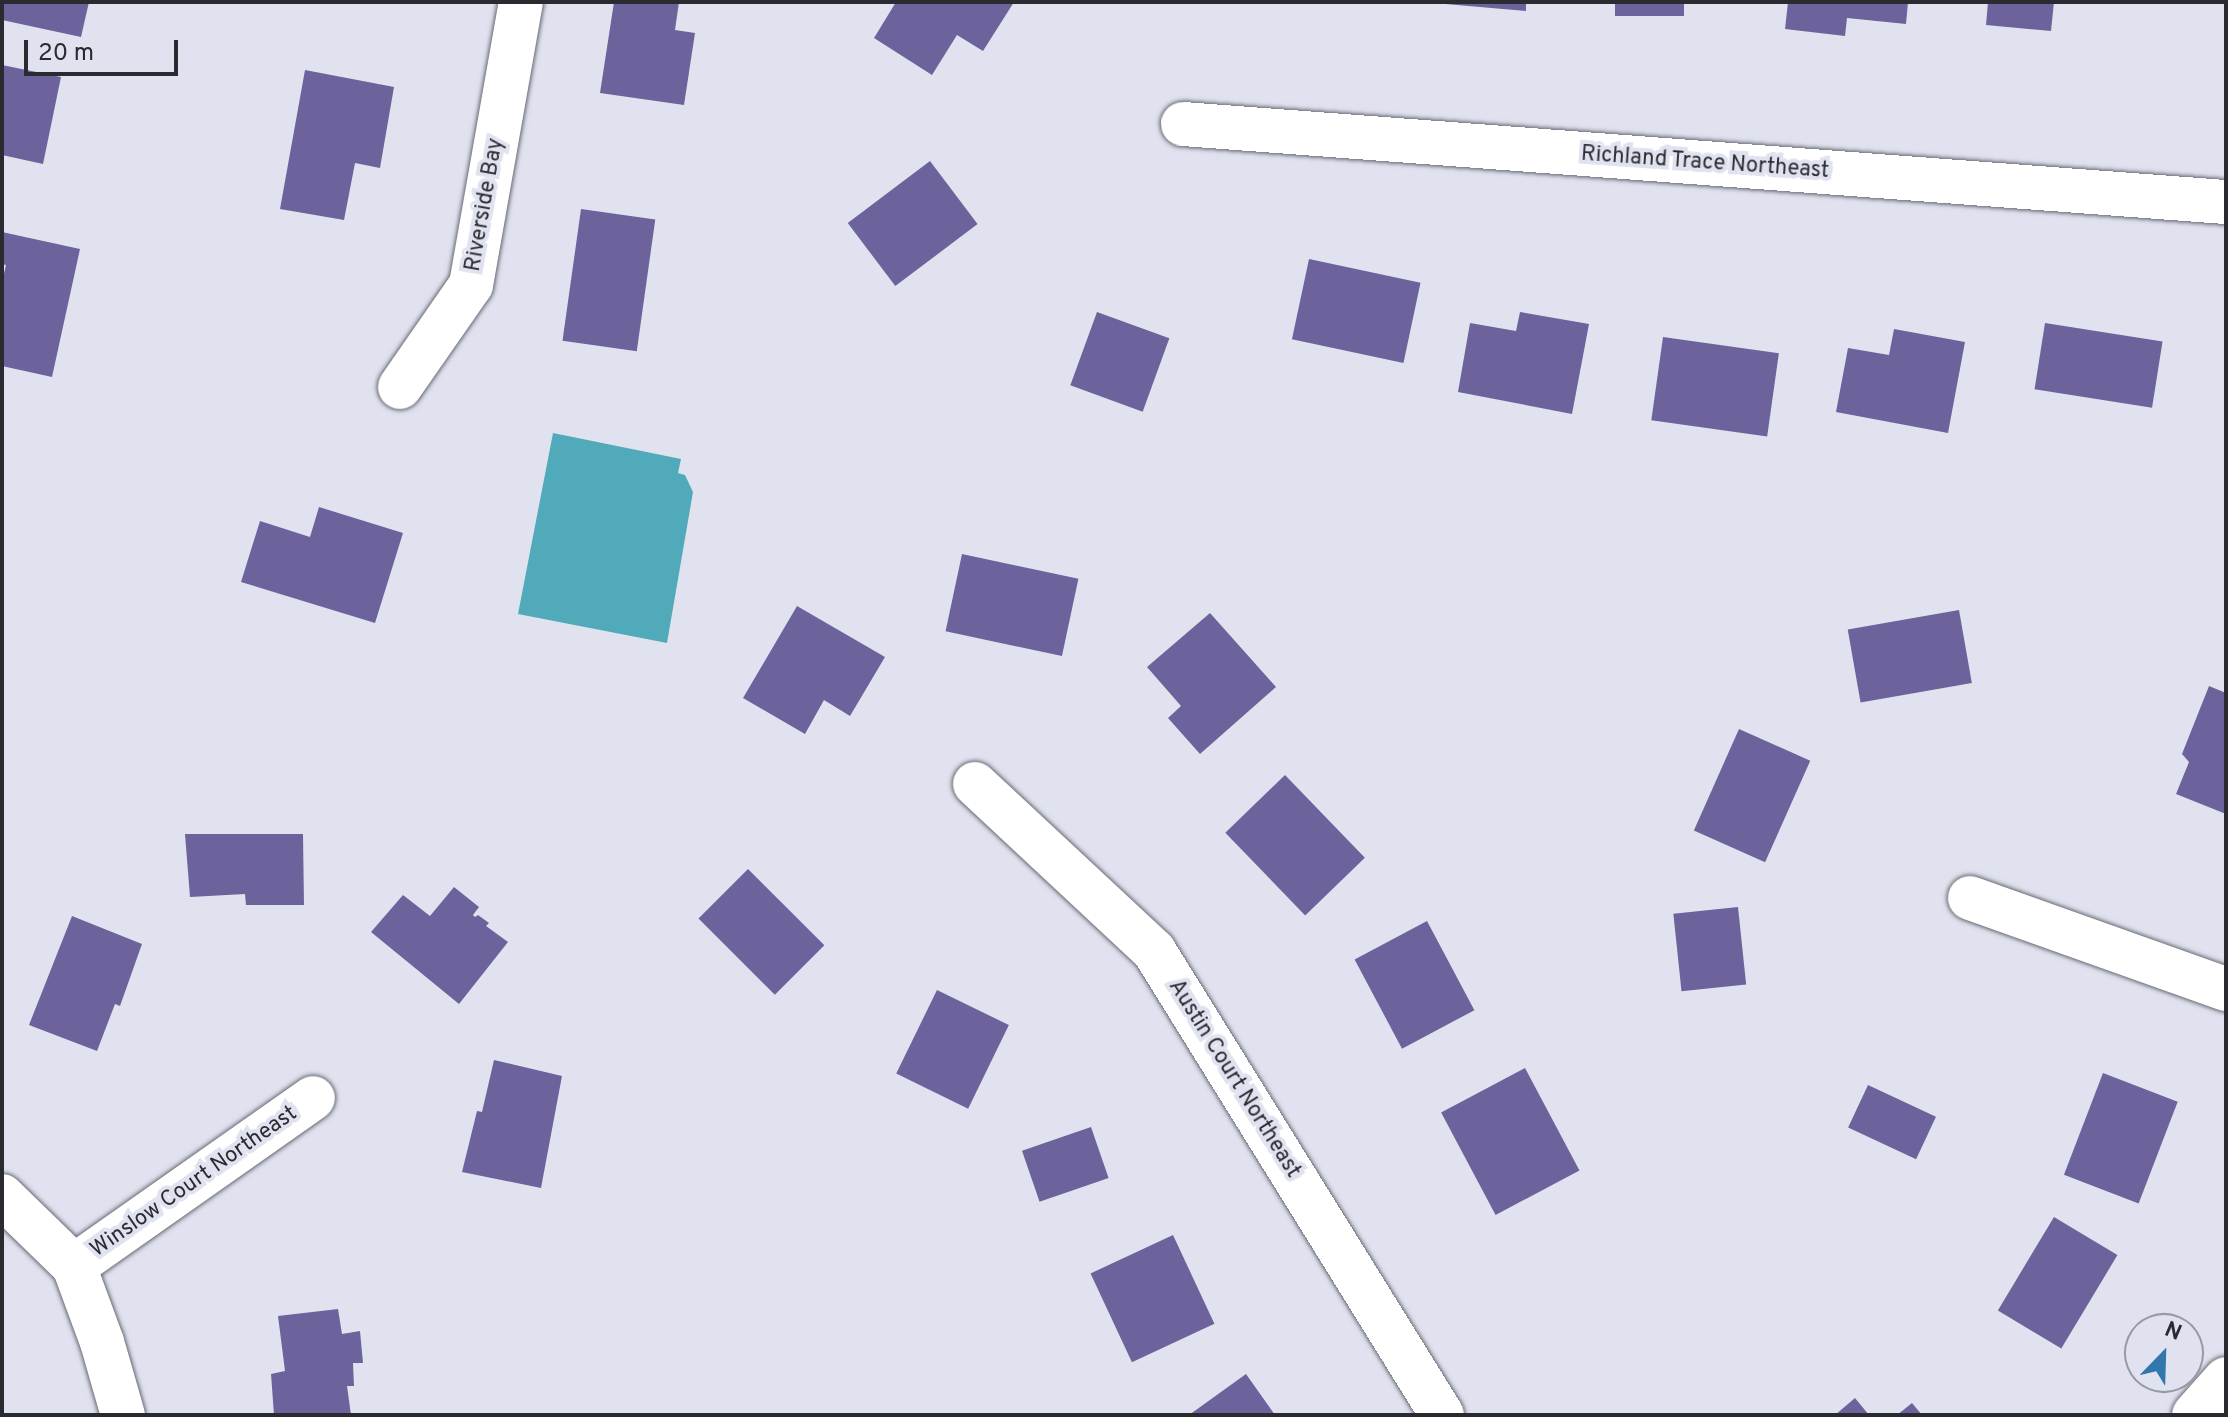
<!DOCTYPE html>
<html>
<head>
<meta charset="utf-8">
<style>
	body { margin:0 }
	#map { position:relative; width:2228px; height:1417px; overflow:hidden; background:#e0e3ef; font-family:Overpass,sans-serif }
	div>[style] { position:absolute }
	.water>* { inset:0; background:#50aab9 }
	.building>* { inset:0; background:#6c639c; transform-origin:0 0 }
	.roads { filter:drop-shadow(0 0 2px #676a74) drop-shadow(0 0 2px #676a74) }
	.minor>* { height:44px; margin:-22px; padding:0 22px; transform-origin:22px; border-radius:22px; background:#fff }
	span { translate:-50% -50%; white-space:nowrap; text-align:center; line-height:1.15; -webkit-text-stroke:8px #e0e3ef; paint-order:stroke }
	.street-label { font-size:22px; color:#2a2b30 }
	.frame { position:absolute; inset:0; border:4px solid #2a2b30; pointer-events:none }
	.north { position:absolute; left:2124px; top:1313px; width:80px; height:80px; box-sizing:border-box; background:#e0e3ef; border:2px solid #9799a3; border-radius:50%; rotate:23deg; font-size:22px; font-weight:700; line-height:32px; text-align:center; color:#2a2b30 }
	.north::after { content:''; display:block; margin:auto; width:28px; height:36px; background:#3277ac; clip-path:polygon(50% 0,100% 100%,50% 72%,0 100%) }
	.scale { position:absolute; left:24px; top:40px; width:154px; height:36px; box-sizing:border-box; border:4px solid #2a2b30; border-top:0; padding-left:10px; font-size:24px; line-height:28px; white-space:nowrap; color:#2a2b30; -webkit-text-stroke:6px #e0e3ef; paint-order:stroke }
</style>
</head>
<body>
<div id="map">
	<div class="water">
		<i style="clip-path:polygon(553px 433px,681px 459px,678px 473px,685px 475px,693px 492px,667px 643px,518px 614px)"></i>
	</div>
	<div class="building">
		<i style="clip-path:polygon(2px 2px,89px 2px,81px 37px,2px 20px)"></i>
		<i style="clip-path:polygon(614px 2px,679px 2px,675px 30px,695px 33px,684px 105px,600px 93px)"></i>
		<i style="clip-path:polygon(896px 2px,1014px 2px,983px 51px,957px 35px,932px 75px,874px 38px)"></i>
		<i style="clip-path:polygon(1422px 2px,1526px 2px,1526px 11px)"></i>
		<i style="left:1615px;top:2px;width:69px;height:14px"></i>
		<i style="clip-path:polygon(1788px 2px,1908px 2px,1906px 24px,1847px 18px,1845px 36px,1785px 29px)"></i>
		<i style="clip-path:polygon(1988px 2px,2054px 2px,2051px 31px,1986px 25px)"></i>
		<i style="clip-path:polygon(2px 65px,61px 77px,43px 164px,2px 155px)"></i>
		<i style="clip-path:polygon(305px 70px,394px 87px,380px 168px,355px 163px,344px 220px,280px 209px)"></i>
		<i style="left:930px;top:161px;width:79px;height:103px;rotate:53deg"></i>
		<i style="left:581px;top:209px;width:75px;height:133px;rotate:8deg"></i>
		<i style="clip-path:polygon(2px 232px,80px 249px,52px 377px,2px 366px,2px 282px,6px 265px,2px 264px)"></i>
		<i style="left:1309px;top:259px;width:114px;height:82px;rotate:12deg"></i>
		<i style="left:1097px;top:312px;width:77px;height:78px;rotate:20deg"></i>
		<i style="clip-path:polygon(1520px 312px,1589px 324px,1572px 414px,1458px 392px,1470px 323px,1516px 331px)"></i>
		<i style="left:2045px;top:323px;width:119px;height:67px;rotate:9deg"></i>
		<i style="clip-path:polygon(1894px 329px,1965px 342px,1948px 433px,1836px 412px,1848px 348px,1889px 355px)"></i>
		<i style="left:1663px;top:337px;width:117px;height:84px;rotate:8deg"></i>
		<i style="clip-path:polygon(319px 507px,403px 533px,375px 623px,241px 582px,260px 521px,310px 537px)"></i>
		<i style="left:962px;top:554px;width:119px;height:79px;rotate:12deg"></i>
		<i style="clip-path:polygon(797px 606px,885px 657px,850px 716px,824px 700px,805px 734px,743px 698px)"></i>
		<i style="left:1959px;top:610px;width:74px;height:113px;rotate:80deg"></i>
		<i style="clip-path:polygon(1210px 613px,1276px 687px,1200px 754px,1168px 718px,1181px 706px,1147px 667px)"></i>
		<i style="clip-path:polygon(2209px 686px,2226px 693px,2226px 814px,2176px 794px,2189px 762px,2182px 754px)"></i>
		<i style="left:1739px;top:729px;width:78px;height:111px;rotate:24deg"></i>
		<i style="left:1285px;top:775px;width:115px;height:83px;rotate:46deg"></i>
		<i style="clip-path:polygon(185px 834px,303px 834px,304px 905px,246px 905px,245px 894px,190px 897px)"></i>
		<i style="left:748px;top:869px;width:108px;height:70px;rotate:45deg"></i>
		<i style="clip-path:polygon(454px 887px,479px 907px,473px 915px,475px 917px,478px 915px,489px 923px,486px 926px,508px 942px,459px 1004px,371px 932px,403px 895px,430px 916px)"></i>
		<i style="left:1738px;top:907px;width:78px;height:65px;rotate:84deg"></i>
		<i style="clip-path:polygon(72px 916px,142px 944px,120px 1006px,115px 1004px,97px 1051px,29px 1025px)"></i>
		<i style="left:1427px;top:921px;width:101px;height:82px;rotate:62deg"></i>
		<i style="left:937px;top:990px;width:80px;height:93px;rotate:26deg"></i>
		<i style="clip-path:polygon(494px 1060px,562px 1076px,541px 1188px,462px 1172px,477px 1111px,482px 1112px)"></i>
		<i style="left:1525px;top:1068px;width:116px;height:95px;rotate:62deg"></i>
		<i style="left:2103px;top:1073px;width:80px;height:109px;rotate:21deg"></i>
		<i style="left:1868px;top:1085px;width:75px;height:47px;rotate:25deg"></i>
		<i style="left:1091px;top:1127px;width:54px;height:73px;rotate:71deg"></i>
		<i style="left:2054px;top:1217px;width:74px;height:109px;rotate:31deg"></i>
		<i style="left:1173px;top:1235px;width:98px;height:91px;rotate:65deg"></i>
		<i style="clip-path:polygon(338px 1309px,342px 1334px,360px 1331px,363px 1363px,353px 1363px,354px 1386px,347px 1386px,351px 1415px,274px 1415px,271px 1374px,285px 1371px,278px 1316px)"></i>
		<i style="clip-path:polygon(1246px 1374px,1275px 1415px,1189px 1415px)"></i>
		<i style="clip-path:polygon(1855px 1398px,1869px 1415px,1835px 1415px)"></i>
		<i style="clip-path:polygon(1912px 1403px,1922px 1415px,1897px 1415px)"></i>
	</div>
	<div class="roads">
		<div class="minor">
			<i style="left:1183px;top:124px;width:1046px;rotate:4.28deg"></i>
			<i style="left:400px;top:387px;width:124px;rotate:-55.2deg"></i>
			<i style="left:471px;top:285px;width:287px;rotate:-80deg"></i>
			<i style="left:975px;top:784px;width:245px;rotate:43deg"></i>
			<i style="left:1154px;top:951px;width:546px;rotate:58.17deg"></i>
			<i style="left:1970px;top:898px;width:272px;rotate:19.6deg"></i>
			<i style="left:2px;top:1196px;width:100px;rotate:44.2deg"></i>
			<i style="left:74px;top:1266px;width:81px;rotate:69.8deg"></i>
			<i style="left:102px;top:1342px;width:76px;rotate:74deg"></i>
			<i style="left:74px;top:1266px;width:292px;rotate:-35.1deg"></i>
			<i style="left:2194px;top:1415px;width:48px;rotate:-48.4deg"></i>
		</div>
	</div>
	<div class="street-label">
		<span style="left:1705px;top:163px;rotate:4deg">Richland Trace Northeast</span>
		<span style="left:485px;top:205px;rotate:-80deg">Riverside Bay</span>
		<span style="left:1234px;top:1079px;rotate:58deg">Austin Court Northeast</span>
		<span style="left:194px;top:1182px;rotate:-35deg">Winslow Court Northeast</span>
	</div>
	<div class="frame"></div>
	<div class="north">N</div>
	<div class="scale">20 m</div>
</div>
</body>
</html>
